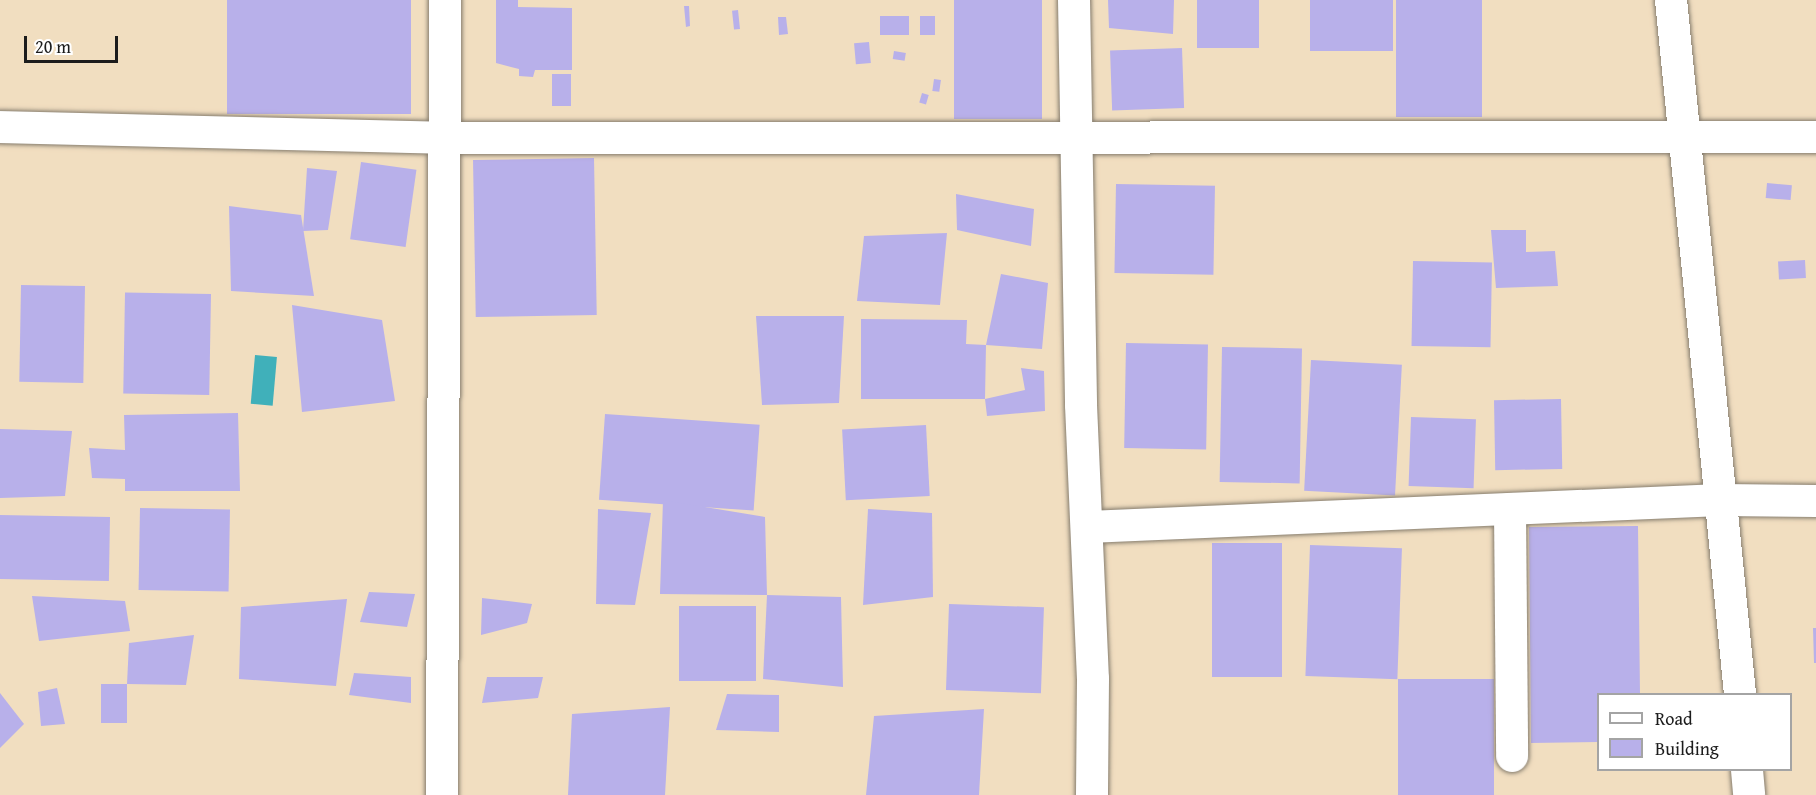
<!DOCTYPE html>
<html>
<head>
<meta charset="utf-8">
<style>
	body { margin:0 }
	#map { position:relative; width:1816px; height:795px; overflow:hidden; background:#f1dec0; font-family:"Gentium Book Plus",serif }
	div>[style] { position:absolute }
	.water>* { inset:0; background:#40b0ba; transform-origin:0 0 }
	.building>* { inset:0; background:#b8b0ea; transform-origin:0 0 }
	.roads { filter:drop-shadow(0 0 2px #867d6e) drop-shadow(0 0 2px #867d6e) }
	.minor>* { height:32px; margin:-16px; padding:0 16px; transform-origin:16px; border-radius:16px; background:#fff }
	span { translate:-50% -50%; white-space:nowrap; text-align:center; line-height:1.15; -webkit-text-stroke:5px #fff; paint-order:stroke }
	.legend { position:absolute; left:1597px; top:693px; width:195px; height:78px; box-sizing:border-box; background:#fff; border:2px solid #a4a4a4; margin:0; padding:8px 10px; list-style:none; font-size:18px; color:#1c1c1c }
	.legend li { display:flex; align-items:center; gap:12px; height:30px }
	.legend b { width:30px; border:2px solid #a4a4a4 }
	.scale { position:absolute; left:24px; top:36px; width:94px; height:27px; box-sizing:border-box; border:3px solid #1c1c1c; border-top:0; padding-left:8px; font-size:18px; line-height:21px; white-space:nowrap; color:#1c1c1c; -webkit-text-stroke:4px #fff; paint-order:stroke }
</style>
</head>
<body>
<div id="map">
	<div class="water">
		<i style="left:255px;top:355px;width:22px;height:49px;rotate:5deg"></i>
	</div>
	<div class="building">
		<i style="left:227px;top:0;width:184px;height:114px"></i>
		<i style="clip-path:polygon(496px 0,518px 0,518px 7px,572px 8px,572px 70px,535px 70px,533px 77px,519px 76px,519px 69px,496px 63px)"></i>
		<i style="left:954px;top:0;width:88px;height:119px"></i>
		<i style="clip-path:polygon(1108px 0,1174px 0,1173px 34px,1109px 28px)"></i>
		<i style="left:1197px;top:0;width:62px;height:48px"></i>
		<i style="left:1310px;top:0;width:83px;height:51px"></i>
		<i style="left:1396px;top:0;width:86px;height:117px"></i>
		<i style="clip-path:polygon(684px 6px,689px 6px,690px 26px,686px 27px)"></i>
		<i style="left:738px;top:10px;width:19px;height:6px;rotate:84deg"></i>
		<i style="left:909px;top:16px;width:19px;height:29px;rotate:90deg"></i>
		<i style="left:920px;top:16px;width:15px;height:19px"></i>
		<i style="clip-path:polygon(778px 17px,786px 17px,788px 34px,779px 35px)"></i>
		<i style="left:869px;top:42px;width:21px;height:15px;rotate:85deg"></i>
		<i style="left:1182px;top:48px;width:60px;height:72px;rotate:88deg"></i>
		<i style="left:894px;top:51px;width:12px;height:8px;rotate:9deg"></i>
		<i style="left:552px;top:74px;width:19px;height:32px"></i>
		<i style="left:934px;top:79px;width:7px;height:12px;rotate:8deg"></i>
		<i style="left:922px;top:93px;width:7px;height:10px;rotate:16deg"></i>
		<i style="left:594px;top:158px;width:157px;height:121px;rotate:89deg"></i>
		<i style="left:361px;top:162px;width:56px;height:78px;rotate:8deg"></i>
		<i style="clip-path:polygon(307px 168px,337px 171px,328px 230px,303px 231px)"></i>
		<i style="left:1767px;top:183px;width:25px;height:15px;rotate:5deg"></i>
		<i style="left:1116px;top:184px;width:99px;height:89px;rotate:1deg"></i>
		<i style="clip-path:polygon(956px 194px,1034px 209px,1031px 246px,957px 230px)"></i>
		<i style="clip-path:polygon(229px 206px,301px 215px,314px 296px,231px 291px)"></i>
		<i style="clip-path:polygon(1491px 230px,1526px 230px,1526px 252px,1555px 251px,1558px 286px,1496px 288px)"></i>
		<i style="clip-path:polygon(947px 233px,940px 305px,857px 301px,864px 236px)"></i>
		<i style="left:1805px;top:260px;width:18px;height:27px;rotate:87deg"></i>
		<i style="left:1413px;top:261px;width:79px;height:85px;rotate:1deg"></i>
		<i style="clip-path:polygon(1001px 274px,1048px 283px,1042px 349px,986px 345px)"></i>
		<i style="left:85px;top:286px;width:97px;height:64px;rotate:91deg"></i>
		<i style="left:211px;top:294px;width:101px;height:86px;rotate:91deg"></i>
		<i style="clip-path:polygon(292px 305px,382px 320px,395px 401px,302px 412px)"></i>
		<i style="clip-path:polygon(756px 316px,844px 316px,839px 403px,762px 405px)"></i>
		<i style="clip-path:polygon(861px 319px,967px 320px,966px 344px,986px 345px,985px 399px,861px 399px)"></i>
		<i style="left:1126px;top:343px;width:82px;height:105px;rotate:1deg"></i>
		<i style="left:1222px;top:347px;width:80px;height:135px;rotate:1deg"></i>
		<i style="left:1311px;top:360px;width:91px;height:131px;rotate:3deg"></i>
		<i style="clip-path:polygon(1021px 368px,1044px 371px,1045px 411px,987px 416px,985px 399px,1025px 390px)"></i>
		<i style="left:1561px;top:399px;width:70px;height:67px;rotate:89deg"></i>
		<i style="clip-path:polygon(238px 413px,240px 491px,125px 491px,125px 479px,92px 478px,89px 448px,125px 450px,124px 415px)"></i>
		<i style="left:605px;top:414px;width:155px;height:86px;rotate:4deg"></i>
		<i style="left:1411px;top:417px;width:65px;height:69px;rotate:2deg"></i>
		<i style="left:926px;top:425px;width:71px;height:84px;rotate:87deg"></i>
		<i style="clip-path:polygon(0 429px,72px 431px,65px 496px,0 498px)"></i>
		<i style="clip-path:polygon(663px 500px,765px 517px,767px 595px,660px 594px)"></i>
		<i style="left:140px;top:508px;width:90px;height:82px;rotate:1deg"></i>
		<i style="clip-path:polygon(598px 509px,651px 513px,635px 605px,596px 604px)"></i>
		<i style="clip-path:polygon(868px 509px,932px 513px,933px 597px,863px 605px)"></i>
		<i style="left:110px;top:517px;width:64px;height:110px;rotate:91deg"></i>
		<i style="clip-path:polygon(1638px 526px,1640px 694px,1598px 694px,1598px 742px,1531px 743px,1529px 527px)"></i>
		<i style="left:1212px;top:543px;width:70px;height:134px"></i>
		<i style="left:1310px;top:545px;width:92px;height:131px;rotate:2deg"></i>
		<i style="clip-path:polygon(369px 592px,415px 594px,407px 627px,360px 622px)"></i>
		<i style="clip-path:polygon(767px 595px,841px 597px,843px 687px,763px 679px)"></i>
		<i style="clip-path:polygon(32px 596px,125px 601px,130px 631px,39px 641px)"></i>
		<i style="clip-path:polygon(482px 598px,532px 604px,527px 623px,481px 635px)"></i>
		<i style="clip-path:polygon(347px 599px,336px 686px,239px 679px,241px 607px)"></i>
		<i style="left:949px;top:604px;width:95px;height:86px;rotate:2deg"></i>
		<i style="left:679px;top:606px;width:77px;height:75px"></i>
		<i style="clip-path:polygon(1813px 628px,1816px 628px,1816px 663px,1814px 663px)"></i>
		<i style="clip-path:polygon(194px 635px,186px 685px,127px 684px,129px 643px)"></i>
		<i style="clip-path:polygon(354px 673px,411px 677px,411px 703px,349px 695px)"></i>
		<i style="clip-path:polygon(487px 677px,543px 677px,538px 698px,482px 703px)"></i>
		<i style="left:1494px;top:679px;width:116px;height:96px;rotate:90deg"></i>
		<i style="left:101px;top:684px;width:26px;height:39px"></i>
		<i style="clip-path:polygon(57px 688px,65px 724px,41px 726px,38px 692px)"></i>
		<i style="clip-path:polygon(0 693px,24px 724px,0 748px)"></i>
		<i style="clip-path:polygon(727px 694px,779px 695px,779px 732px,716px 730px)"></i>
		<i style="clip-path:polygon(670px 707px,665px 795px,568px 795px,572px 714px)"></i>
		<i style="clip-path:polygon(984px 709px,979px 795px,866px 795px,874px 716px)"></i>
	</div>
	<div class="roads">
		<div class="minor">
			<i style="left:1074px;top:0;width:405px;rotate:89deg"></i>
			<i style="left:1081px;top:405px;width:274px;rotate:87.5deg"></i>
			<i style="left:1093px;top:679px;width:116px;rotate:90.5deg"></i>
			<i style="left:1671px;top:0;width:697px;rotate:84.32deg"></i>
			<i style="left:0;top:127px;width:446px;rotate:1.4deg"></i>
			<i style="left:446px;top:138px;width:1370px;rotate:-0.04deg"></i>
			<i style="left:1510px;top:509px;width:247px;rotate:89.5deg"></i>
			<i style="left:1088px;top:527px;width:633px;rotate:-2.45deg"></i>
			<i style="left:1720px;top:500px;width:96px;rotate:0.6deg"></i>
			<i style="left:1747px;top:770px;width:25px;rotate:85deg"></i>
			<i style="left:442px;top:795px;width:795px;rotate:-89.78deg"></i>
		</div>
	</div>
	<ul class="legend">
	<li><b style="height:8px;background:#fff"></b>Road</li>
	<li><b style="height:16px;background:#b8b0ea"></b>Building</li>
	</ul>
	<div class="scale">20 m</div>
</div>
</body>
</html>
